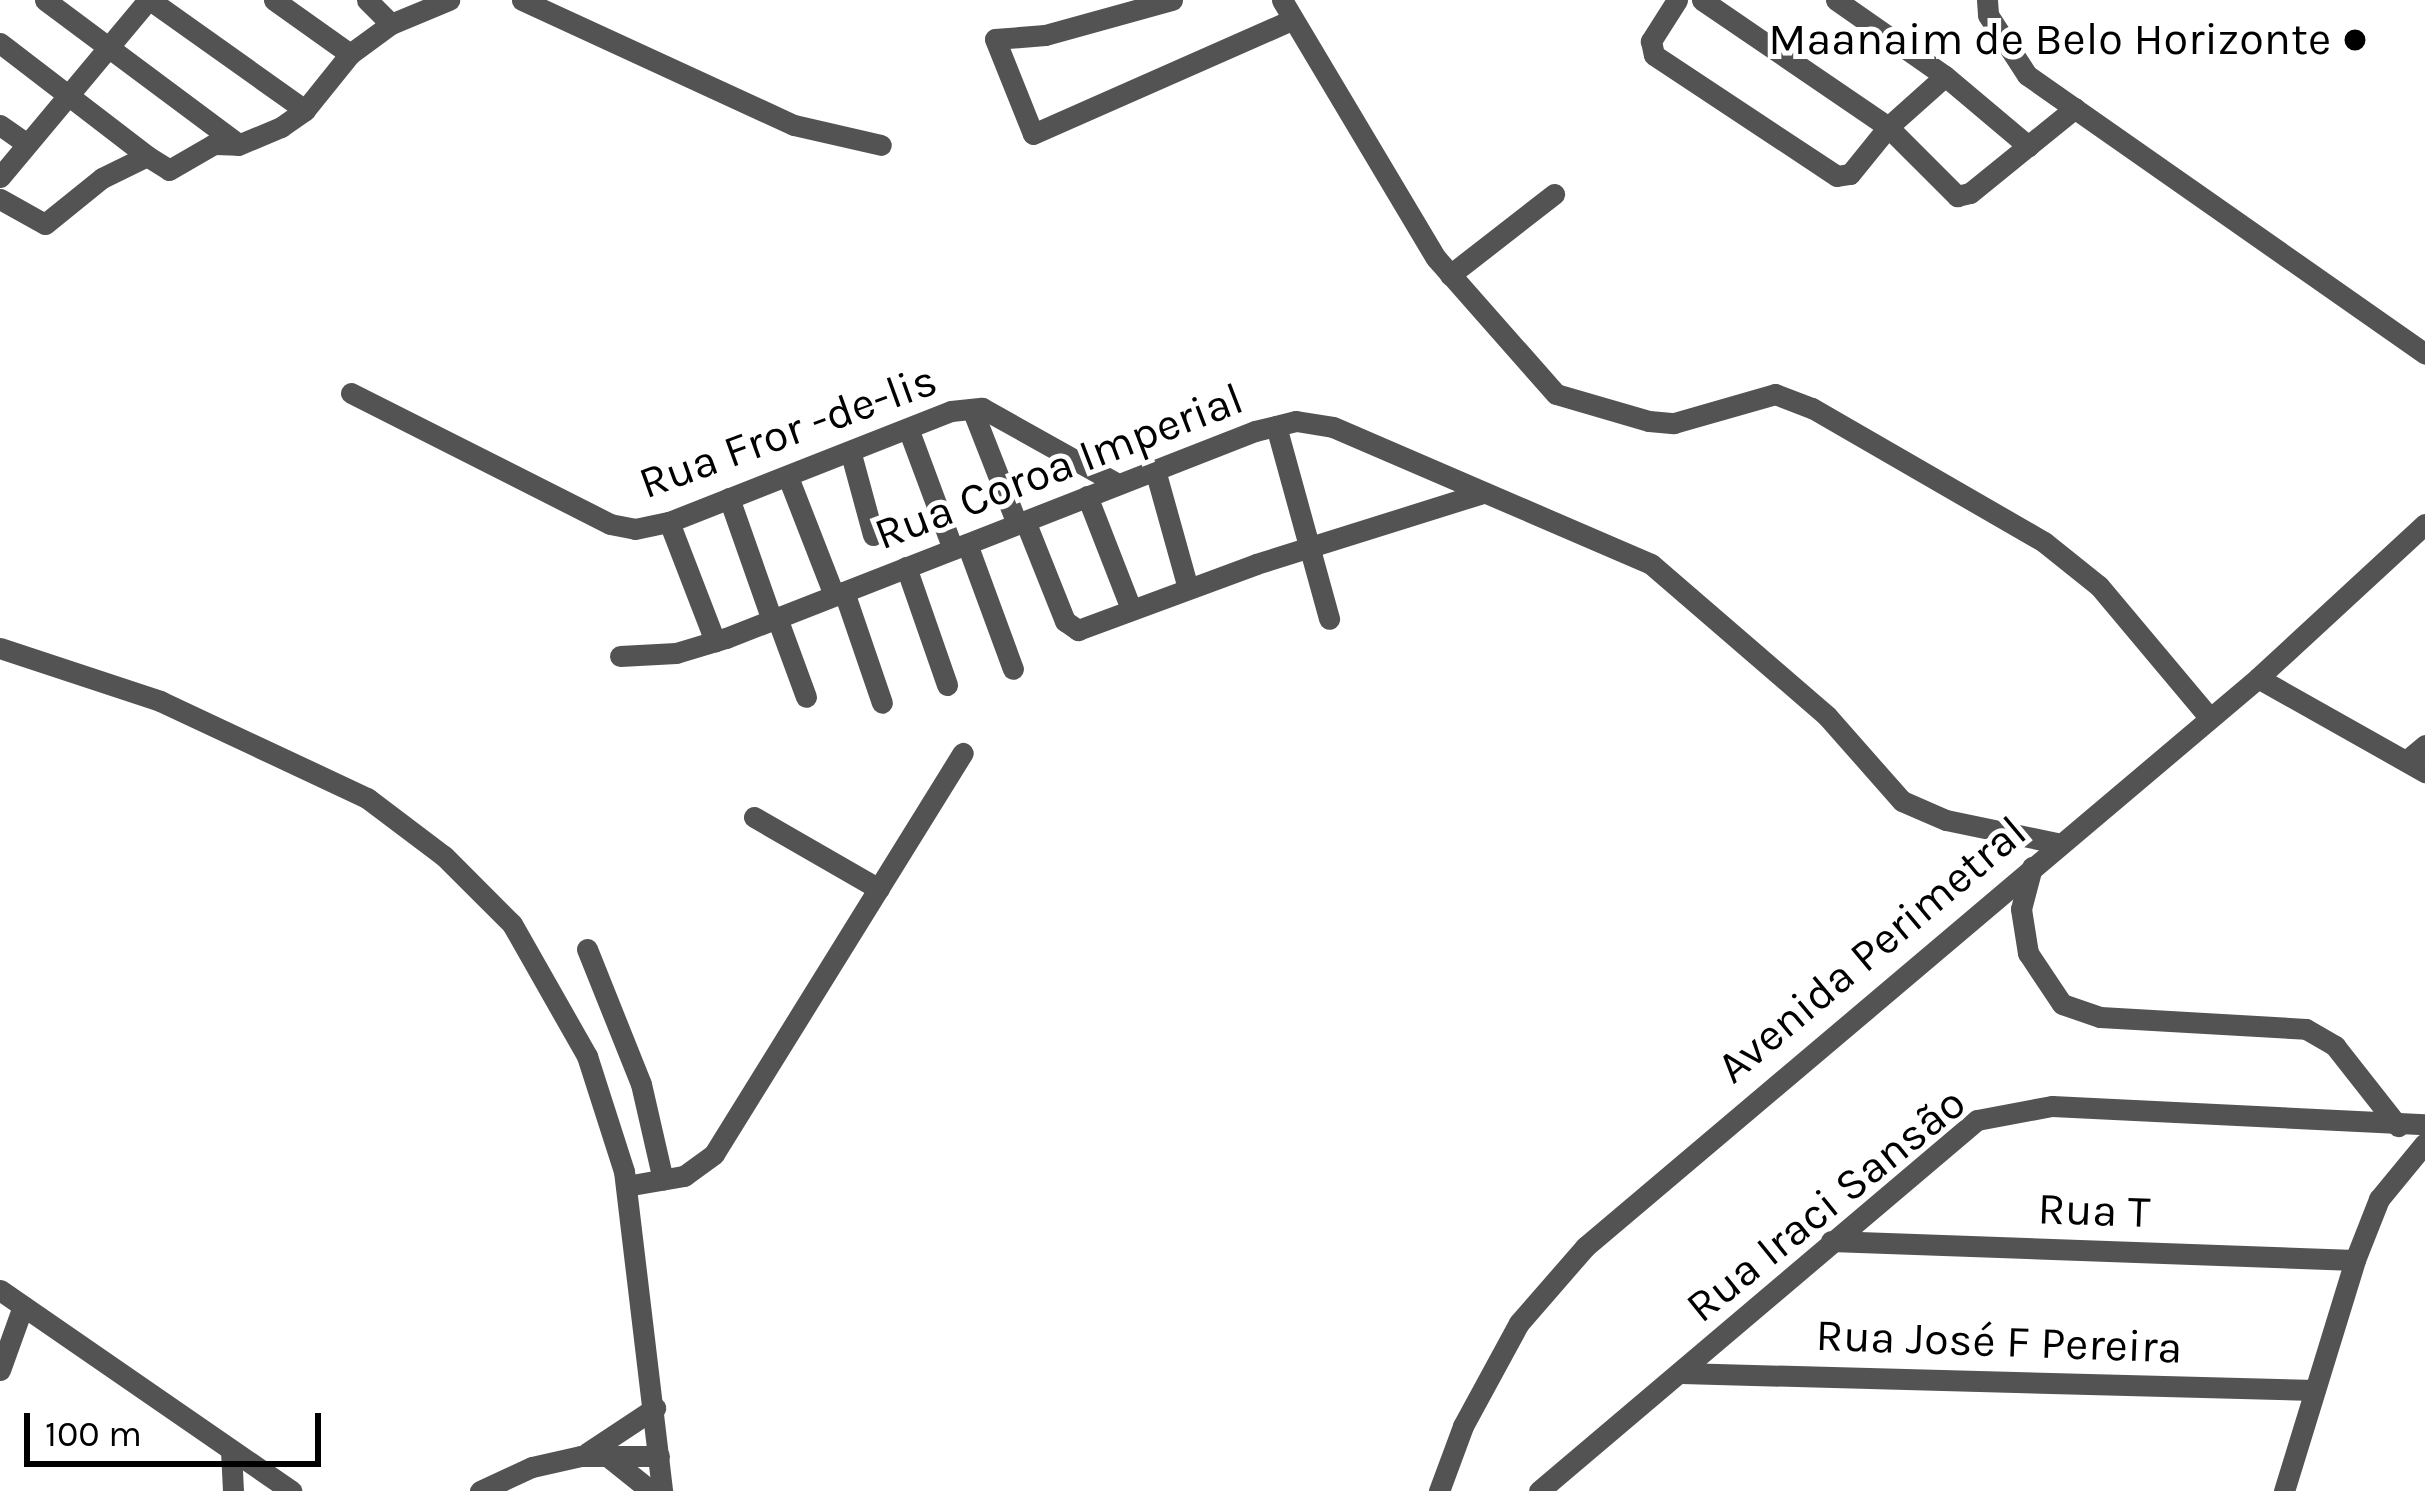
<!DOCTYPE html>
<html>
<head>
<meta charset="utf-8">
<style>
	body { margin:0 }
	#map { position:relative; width:2425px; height:1491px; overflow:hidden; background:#fff; font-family:Karla,sans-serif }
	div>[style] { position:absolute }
	.street>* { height:21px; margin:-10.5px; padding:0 10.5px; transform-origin:10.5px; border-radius:10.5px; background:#535353 }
	.dots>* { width:33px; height:33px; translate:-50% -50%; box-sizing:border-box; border:6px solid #fff; border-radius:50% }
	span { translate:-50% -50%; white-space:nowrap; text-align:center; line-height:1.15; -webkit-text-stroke:10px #fff; paint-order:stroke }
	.poi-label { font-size:45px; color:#000 }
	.right { translate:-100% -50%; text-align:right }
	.street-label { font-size:45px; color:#000 }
	.scale { position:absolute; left:24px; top:1413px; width:297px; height:54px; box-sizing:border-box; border:6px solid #000; border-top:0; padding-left:15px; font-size:36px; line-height:42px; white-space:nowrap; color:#000; -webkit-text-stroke:9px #fff; paint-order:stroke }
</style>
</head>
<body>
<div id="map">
	<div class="street">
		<i style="left:45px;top:0;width:241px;rotate:36.7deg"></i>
		<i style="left:150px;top:0;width:190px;rotate:35.4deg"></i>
		<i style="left:274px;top:0;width:93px;rotate:35.4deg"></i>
		<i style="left:367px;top:0;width:34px;rotate:45deg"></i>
		<i style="left:522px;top:0;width:299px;rotate:24.7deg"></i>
		<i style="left:794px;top:125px;width:89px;rotate:12.9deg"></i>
		<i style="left:1172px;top:0;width:132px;rotate:164.6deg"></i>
		<i style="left:1045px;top:35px;width:50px;rotate:175.4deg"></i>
		<i style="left:995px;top:39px;width:102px;rotate:68.2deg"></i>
		<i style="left:1033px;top:134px;width:282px;rotate:-23.8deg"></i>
		<i style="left:1282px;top:0;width:300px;rotate:59.2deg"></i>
		<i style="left:1436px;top:258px;width:181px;rotate:48.6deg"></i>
		<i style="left:1556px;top:394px;width:97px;rotate:16.2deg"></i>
		<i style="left:1649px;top:421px;width:25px;rotate:5deg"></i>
		<i style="left:1674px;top:423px;width:105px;rotate:-16deg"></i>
		<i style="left:1775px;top:394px;width:40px;rotate:21deg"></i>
		<i style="left:1812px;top:408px;width:268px;rotate:30deg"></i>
		<i style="left:2044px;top:542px;width:70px;rotate:38.7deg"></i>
		<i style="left:2099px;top:586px;width:171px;rotate:50deg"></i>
		<i style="left:1677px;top:0;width:49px;rotate:122.4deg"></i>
		<i style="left:1651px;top:41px;width:14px;rotate:78deg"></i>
		<i style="left:1654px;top:55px;width:219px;rotate:33.5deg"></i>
		<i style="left:1837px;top:176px;width:13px;rotate:-9deg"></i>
		<i style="left:1850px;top:174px;width:60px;rotate:-51deg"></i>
		<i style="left:1888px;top:127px;width:76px;rotate:-41.8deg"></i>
		<i style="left:1702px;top:0;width:225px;rotate:34.3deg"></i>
		<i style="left:1888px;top:127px;width:98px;rotate:45deg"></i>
		<i style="left:1957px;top:196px;width:13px;rotate:-13deg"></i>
		<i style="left:1970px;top:193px;width:135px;rotate:-39deg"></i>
		<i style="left:1836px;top:0;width:133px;rotate:34.9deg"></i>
		<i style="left:1945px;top:76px;width:109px;rotate:40.1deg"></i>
		<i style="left:1987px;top:0;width:15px;rotate:86deg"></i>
		<i style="left:1988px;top:15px;width:72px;rotate:57deg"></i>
		<i style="left:2027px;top:75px;width:486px;rotate:35deg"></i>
		<i style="left:0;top:43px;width:185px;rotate:37.5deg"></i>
		<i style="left:0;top:125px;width:32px;rotate:35deg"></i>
		<i style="left:0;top:177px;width:231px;rotate:-50.1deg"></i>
		<i style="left:0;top:199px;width:51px;rotate:29.1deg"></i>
		<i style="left:45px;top:224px;width:73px;rotate:-38.9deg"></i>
		<i style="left:102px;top:178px;width:50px;rotate:-26.1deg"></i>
		<i style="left:147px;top:156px;width:26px;rotate:32deg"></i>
		<i style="left:169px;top:170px;width:52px;rotate:-30deg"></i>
		<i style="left:214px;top:144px;width:24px;rotate:2deg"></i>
		<i style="left:238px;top:145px;width:47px;rotate:-22.7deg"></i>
		<i style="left:281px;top:127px;width:29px;rotate:-35deg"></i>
		<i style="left:305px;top:110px;width:72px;rotate:-51.2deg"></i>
		<i style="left:350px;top:54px;width:51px;rotate:-36.2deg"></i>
		<i style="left:391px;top:24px;width:63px;rotate:-22.5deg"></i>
		<i style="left:1450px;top:275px;width:132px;rotate:-37.9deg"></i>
		<i style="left:351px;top:393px;width:290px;rotate:26.8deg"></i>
		<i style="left:610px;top:524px;width:25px;rotate:11deg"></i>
		<i style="left:635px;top:529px;width:35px;rotate:-12deg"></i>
		<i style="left:669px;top:522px;width:303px;rotate:-21.5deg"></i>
		<i style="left:951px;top:411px;width:31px;rotate:-6deg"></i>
		<i style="left:982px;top:408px;width:156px;rotate:29.2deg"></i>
		<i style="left:972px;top:409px;width:123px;rotate:68.6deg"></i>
		<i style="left:1276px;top:426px;width:200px;rotate:74.6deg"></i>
		<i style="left:909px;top:431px;width:126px;rotate:69.6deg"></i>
		<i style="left:851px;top:454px;width:84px;rotate:74.8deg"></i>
		<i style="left:1155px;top:470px;width:123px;rotate:74.4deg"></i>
		<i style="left:788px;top:477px;width:127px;rotate:68.7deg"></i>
		<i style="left:1087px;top:496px;width:121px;rotate:68.7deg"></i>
		<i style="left:729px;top:498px;width:129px;rotate:70.6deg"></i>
		<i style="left:1025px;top:521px;width:108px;rotate:68.2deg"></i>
		<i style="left:1065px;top:621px;width:16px;rotate:35deg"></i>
		<i style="left:1078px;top:630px;width:190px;rotate:-20.3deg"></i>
		<i style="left:1256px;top:564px;width:237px;rotate:-17.4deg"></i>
		<i style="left:669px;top:522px;width:128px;rotate:68.9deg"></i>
		<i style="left:967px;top:544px;width:133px;rotate:69.8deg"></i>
		<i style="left:906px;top:567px;width:125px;rotate:70.8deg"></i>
		<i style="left:844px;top:592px;width:117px;rotate:71.1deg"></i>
		<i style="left:777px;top:618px;width:84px;rotate:69.8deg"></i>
		<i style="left:0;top:648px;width:169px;rotate:18.3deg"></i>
		<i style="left:160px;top:701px;width:229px;rotate:25.1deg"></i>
		<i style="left:367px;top:798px;width:96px;rotate:37deg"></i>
		<i style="left:444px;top:856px;width:96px;rotate:45deg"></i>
		<i style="left:512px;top:924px;width:152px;rotate:60.4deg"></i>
		<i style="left:587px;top:1056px;width:121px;rotate:72.2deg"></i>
		<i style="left:624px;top:1171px;width:322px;rotate:83.2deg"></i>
		<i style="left:620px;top:656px;width:56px;rotate:-3.1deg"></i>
		<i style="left:676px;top:653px;width:52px;rotate:-16.7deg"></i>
		<i style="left:726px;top:638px;width:568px;rotate:-21.37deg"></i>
		<i style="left:1255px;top:431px;width:42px;rotate:-13.7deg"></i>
		<i style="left:1296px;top:421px;width:37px;rotate:9deg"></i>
		<i style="left:1333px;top:427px;width:346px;rotate:23.3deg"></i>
		<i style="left:1651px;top:564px;width:233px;rotate:40.8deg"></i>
		<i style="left:1827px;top:716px;width:113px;rotate:48.6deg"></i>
		<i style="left:1902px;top:801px;width:48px;rotate:23.4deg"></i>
		<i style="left:1946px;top:820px;width:113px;rotate:11.7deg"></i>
		<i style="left:2258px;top:678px;width:192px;rotate:29.4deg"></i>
		<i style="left:2406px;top:761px;width:25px;rotate:-40deg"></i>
		<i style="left:754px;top:817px;width:144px;rotate:29.9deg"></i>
		<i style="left:2032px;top:867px;width:43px;rotate:104.7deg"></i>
		<i style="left:2021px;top:909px;width:45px;rotate:81deg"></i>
		<i style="left:2028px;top:953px;width:61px;rotate:56.3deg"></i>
		<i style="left:2062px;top:1004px;width:40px;rotate:18.9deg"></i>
		<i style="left:2100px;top:1017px;width:206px;rotate:3.3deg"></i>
		<i style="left:2306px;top:1029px;width:34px;rotate:30deg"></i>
		<i style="left:2335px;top:1046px;width:102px;rotate:51.8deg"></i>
		<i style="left:587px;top:949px;width:145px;rotate:68.2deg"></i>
		<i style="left:641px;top:1084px;width:98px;rotate:77.1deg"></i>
		<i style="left:626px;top:1186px;width:59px;rotate:-9.8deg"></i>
		<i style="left:684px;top:1176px;width:37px;rotate:-36deg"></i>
		<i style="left:714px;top:1154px;width:472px;rotate:-58.2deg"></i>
		<i style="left:1831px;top:1241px;width:524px;rotate:2.08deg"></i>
		<i style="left:0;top:1290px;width:354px;rotate:34.6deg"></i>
		<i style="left:0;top:1370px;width:68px;rotate:-70.2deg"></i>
		<i style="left:1681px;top:1373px;width:634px;rotate:1.54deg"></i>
		<i style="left:231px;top:1450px;width:41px;rotate:87.2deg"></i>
		<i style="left:587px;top:1453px;width:82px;rotate:-33.5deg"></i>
		<i style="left:606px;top:1455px;width:58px;rotate:38.7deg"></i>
		<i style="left:480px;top:1491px;width:57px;rotate:-24.8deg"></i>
		<i style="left:532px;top:1467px;width:50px;rotate:-12.7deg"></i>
		<i style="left:581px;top:1456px;width:78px"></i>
		<i style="left:1439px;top:1491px;width:69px;rotate:-69.7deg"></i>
		<i style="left:1463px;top:1426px;width:117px;rotate:-61.5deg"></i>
		<i style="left:1519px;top:1323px;width:101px;rotate:-49deg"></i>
		<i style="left:1585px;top:1247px;width:881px;rotate:-40.21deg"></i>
		<i style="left:2258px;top:678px;width:227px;rotate:-42.7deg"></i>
		<i style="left:1539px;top:1491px;width:574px;rotate:-40.27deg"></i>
		<i style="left:1977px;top:1120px;width:76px;rotate:-10.6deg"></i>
		<i style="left:2052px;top:1106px;width:373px;rotate:2.8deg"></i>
		<i style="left:2284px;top:1491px;width:242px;rotate:-72.9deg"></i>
		<i style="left:2355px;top:1260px;width:66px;rotate:-68.5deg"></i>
		<i style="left:2379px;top:1199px;width:72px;rotate:-50.6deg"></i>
	</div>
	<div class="dots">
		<i style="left:2355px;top:40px;background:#000"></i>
	</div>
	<div class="poi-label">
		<span class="right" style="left:2331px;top:40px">Maanaim de Belo Horizonte</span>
	</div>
	<div class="street-label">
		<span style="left:788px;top:432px;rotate:-20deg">Rua Fror -de-lis</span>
		<span style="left:1059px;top:467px;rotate:-21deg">Rua Coroa Imperial</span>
		<span style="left:1872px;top:950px;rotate:-40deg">Avenida Perimetral</span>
		<span style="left:1826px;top:1205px;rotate:-39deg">Rua Iraci Sansão</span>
		<span style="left:2094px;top:1211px;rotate:2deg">Rua T</span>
		<span style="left:1999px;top:1342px;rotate:2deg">Rua José F Pereira</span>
	</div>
	<div class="scale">100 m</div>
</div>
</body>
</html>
